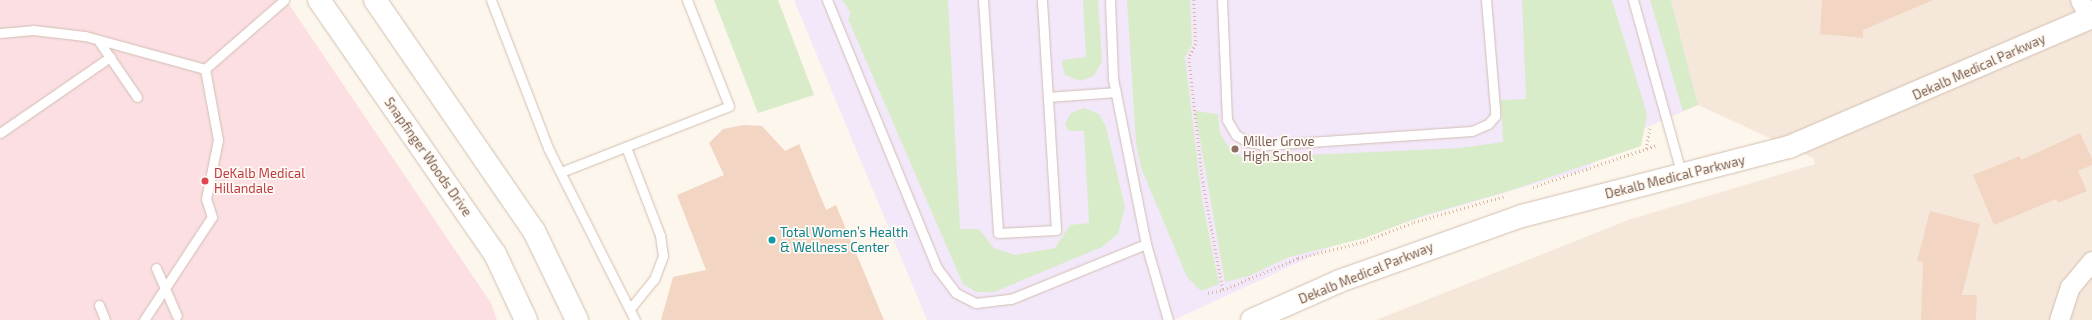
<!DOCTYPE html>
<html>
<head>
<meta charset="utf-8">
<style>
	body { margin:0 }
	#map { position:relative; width:2092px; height:320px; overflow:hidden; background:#fdf6ec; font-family:"Exo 2",sans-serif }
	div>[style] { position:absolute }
	.residential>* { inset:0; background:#f5e8da }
	.education>* { inset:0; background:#f3e8fa }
	.medical>* { inset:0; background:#fbdfe3 }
	.green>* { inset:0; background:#d8ecc9 }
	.building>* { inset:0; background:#f3d5c3 }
	.path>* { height:2.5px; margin-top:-1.25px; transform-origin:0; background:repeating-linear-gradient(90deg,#d9b8a5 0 1px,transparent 0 4px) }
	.roads { filter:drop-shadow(0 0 1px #d1beb0) drop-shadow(0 0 1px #d1beb0) }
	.lane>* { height:9px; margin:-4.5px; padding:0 4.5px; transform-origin:4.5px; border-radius:4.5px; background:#fff }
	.street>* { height:19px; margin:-9.5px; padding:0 9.5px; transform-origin:9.5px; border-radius:9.5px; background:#fff }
	.secondary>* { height:22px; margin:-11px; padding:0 11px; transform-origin:11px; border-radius:11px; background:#fff }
	.dots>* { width:11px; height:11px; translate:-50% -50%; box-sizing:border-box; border:2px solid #fffaf3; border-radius:50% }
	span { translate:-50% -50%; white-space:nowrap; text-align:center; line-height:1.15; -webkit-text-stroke:3.5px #fffaf3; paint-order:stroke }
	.street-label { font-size:13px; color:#7a5c4d }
	.education-label { font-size:13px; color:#785e54 }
	.left { translate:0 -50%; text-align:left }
	.health-label { font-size:13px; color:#be3a42 }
	.culture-label { font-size:13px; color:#0d838f }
</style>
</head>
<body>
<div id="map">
	<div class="residential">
		<i style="clip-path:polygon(1671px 0,2092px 0,2092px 320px,1376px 320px,1631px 219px,1815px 164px,1813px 158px,1698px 105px)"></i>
	</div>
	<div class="education">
		<i style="clip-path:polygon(794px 0,1671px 0,1698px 105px,1643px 129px,1585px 169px,1349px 239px,1174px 320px,927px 320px)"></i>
	</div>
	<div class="medical">
		<i style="clip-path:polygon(0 0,286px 0,491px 303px,497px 320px,0 320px)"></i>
	</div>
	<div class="green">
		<i style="clip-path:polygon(714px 0,778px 0,814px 95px,758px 113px)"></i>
		<i style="clip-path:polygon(842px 0,948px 0,960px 229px,979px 229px,994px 248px,1015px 255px,1055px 248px,1070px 225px,1089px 223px,1084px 131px,1069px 131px,1065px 124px,1071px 113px,1084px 108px,1099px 114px,1106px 127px,1125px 207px,1118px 234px,1102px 247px,994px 292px,976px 292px,963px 284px,848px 19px,851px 13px)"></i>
		<i style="clip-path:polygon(1083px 0,1098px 0,1102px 61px,1094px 76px,1080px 81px,1065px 75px,1062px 64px,1063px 60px,1086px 57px)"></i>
		<i style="clip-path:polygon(1127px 0,1190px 0,1192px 45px,1185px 57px,1202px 200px,1219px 284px,1201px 291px,1187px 277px,1141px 168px,1136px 143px)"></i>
		<i style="clip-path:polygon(1522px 0,1612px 0,1647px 114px,1641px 146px,1512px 190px,1422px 216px,1365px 238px,1289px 257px,1249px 276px,1225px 282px,1195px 111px,1218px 114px,1220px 133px,1230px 149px,1243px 158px,1460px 148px,1503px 142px,1501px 100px,1526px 99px)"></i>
		<i style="clip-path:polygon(1650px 0,1671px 0,1698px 105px,1683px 111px)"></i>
	</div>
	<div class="building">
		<i style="clip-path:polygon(1822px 0,1933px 0,1863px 30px,1863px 38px,1820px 34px)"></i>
		<i style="clip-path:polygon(744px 125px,762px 126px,785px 151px,799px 144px,826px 210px,836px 205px,884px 320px,661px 320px,673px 277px,706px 270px,677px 195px,724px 175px,709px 143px,723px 129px)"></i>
		<i style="clip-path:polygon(2080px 133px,2092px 159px,2092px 165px,2078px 171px,2087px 191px,2058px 203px,2056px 199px,1994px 225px,1973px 175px,2020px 156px,2021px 160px)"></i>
		<i style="clip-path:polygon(1930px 211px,1980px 224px,1962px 295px,1977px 295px,1976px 320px,1921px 320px,1923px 262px,1917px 261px)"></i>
	</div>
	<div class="path">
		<i style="left:1194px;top:0;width:44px;rotate:87.4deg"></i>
		<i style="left:1196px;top:44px;width:16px;rotate:117deg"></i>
		<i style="left:1189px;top:58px;width:125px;rotate:83.6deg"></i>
		<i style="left:1203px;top:182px;width:110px;rotate:79.5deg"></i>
		<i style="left:1223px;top:290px;width:82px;rotate:-23.1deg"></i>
		<i style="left:1298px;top:258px;width:67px;rotate:-13.8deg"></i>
		<i style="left:1363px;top:242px;width:55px;rotate:-21.4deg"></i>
		<i style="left:1414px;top:222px;width:95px;rotate:-15.9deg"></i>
		<i style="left:1646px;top:149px;width:23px;rotate:-80deg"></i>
		<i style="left:1533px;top:187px;width:131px;rotate:-18.7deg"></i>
		<i style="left:1208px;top:293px;width:15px;rotate:-11deg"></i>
	</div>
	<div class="roads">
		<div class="lane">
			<i style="left:491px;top:0;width:159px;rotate:68.9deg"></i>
			<i style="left:548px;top:148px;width:193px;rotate:63.2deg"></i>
			<i style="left:827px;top:0;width:290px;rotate:67.7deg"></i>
			<i style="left:937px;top:268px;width:31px;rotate:53deg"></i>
			<i style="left:956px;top:293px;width:22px;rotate:27deg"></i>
			<i style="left:976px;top:303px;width:35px;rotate:-7deg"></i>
			<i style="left:1011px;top:299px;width:146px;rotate:-22.2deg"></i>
			<i style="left:983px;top:0;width:233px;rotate:86.3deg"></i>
			<i style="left:998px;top:233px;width:58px;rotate:-3deg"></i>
			<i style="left:1056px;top:230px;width:230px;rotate:-93.5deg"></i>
			<i style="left:1110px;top:0;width:79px;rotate:87.8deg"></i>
			<i style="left:1113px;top:79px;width:168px;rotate:78.7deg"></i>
			<i style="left:1146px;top:244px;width:79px;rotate:73.9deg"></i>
			<i style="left:1222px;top:0;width:120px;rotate:87.6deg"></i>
			<i style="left:1227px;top:120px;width:17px;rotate:59deg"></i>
			<i style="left:1236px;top:135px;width:14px;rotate:30deg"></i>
			<i style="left:1248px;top:142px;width:17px;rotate:10deg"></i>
			<i style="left:1265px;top:145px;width:207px;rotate:-3.9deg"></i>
			<i style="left:1472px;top:131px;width:17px;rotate:-24deg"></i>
			<i style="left:1488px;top:124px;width:11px;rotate:-49deg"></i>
			<i style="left:1495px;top:116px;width:7px;rotate:-90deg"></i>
			<i style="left:1495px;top:109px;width:109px;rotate:-94.7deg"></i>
			<i style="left:1633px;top:0;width:182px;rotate:74.4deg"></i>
			<i style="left:0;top:33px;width:33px;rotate:-5deg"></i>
			<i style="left:33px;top:30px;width:52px;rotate:6.6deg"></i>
			<i style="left:85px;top:36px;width:124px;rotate:15.4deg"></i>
			<i style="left:98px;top:40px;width:69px;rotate:55.6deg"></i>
			<i style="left:1048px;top:97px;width:68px;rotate:-4.2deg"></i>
			<i style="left:0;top:133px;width:134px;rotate:-34.6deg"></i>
			<i style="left:626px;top:147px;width:94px;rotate:68.9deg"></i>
			<i style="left:660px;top:235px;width:21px;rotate:82deg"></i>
			<i style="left:663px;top:256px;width:25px;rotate:111deg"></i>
			<i style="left:654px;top:279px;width:38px;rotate:129deg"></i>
			<i style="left:561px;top:172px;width:180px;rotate:-21.4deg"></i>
			<i style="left:729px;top:106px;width:114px;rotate:-111.6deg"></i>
			<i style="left:156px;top:268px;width:52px;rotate:66.4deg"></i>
			<i style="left:99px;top:305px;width:16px;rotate:68deg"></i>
			<i style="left:144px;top:320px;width:123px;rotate:-56.6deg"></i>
			<i style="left:212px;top:217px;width:19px;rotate:-108deg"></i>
			<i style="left:206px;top:199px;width:60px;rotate:-78.5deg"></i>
			<i style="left:218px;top:140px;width:72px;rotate:-100.4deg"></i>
			<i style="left:205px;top:69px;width:105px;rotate:-41.1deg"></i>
		</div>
		<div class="street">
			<i style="left:2080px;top:0;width:21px;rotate:61deg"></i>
			<i style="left:2059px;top:320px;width:35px;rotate:-72deg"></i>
			<i style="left:2070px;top:287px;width:34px;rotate:-50deg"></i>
		</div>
		<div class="secondary">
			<i style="left:319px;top:0;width:309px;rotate:55.3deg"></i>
			<i style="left:495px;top:254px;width:73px;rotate:64.8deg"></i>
			<i style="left:375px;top:0;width:280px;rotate:55.5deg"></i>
			<i style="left:534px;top:231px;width:99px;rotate:64.2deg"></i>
			<i style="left:1252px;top:320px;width:96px;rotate:-23.9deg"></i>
			<i style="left:1340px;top:281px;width:193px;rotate:-19.7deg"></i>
			<i style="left:1522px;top:216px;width:276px;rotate:-14.5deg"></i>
			<i style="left:1789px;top:147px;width:330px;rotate:-23.2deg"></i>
		</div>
	</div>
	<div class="dots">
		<i style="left:1235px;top:149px;background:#8d6e63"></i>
		<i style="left:205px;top:181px;background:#e0444e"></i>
		<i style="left:772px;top:240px;background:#0f9aa8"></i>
	</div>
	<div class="street-label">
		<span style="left:1979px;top:67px;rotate:-24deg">Dekalb Medical Parkway</span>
		<span style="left:428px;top:157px;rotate:55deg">Snapfinger Woods Drive</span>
		<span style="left:1675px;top:177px;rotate:-14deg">Dekalb Medical Parkway</span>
		<span style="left:1366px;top:273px;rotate:-22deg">Dekalb Medical Parkway</span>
	</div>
	<div class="education-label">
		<span class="left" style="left:1243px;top:149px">Miller Grove<br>High School</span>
	</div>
	<div class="health-label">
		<span class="left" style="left:214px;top:181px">DeKalb Medical<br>Hillandale</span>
	</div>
	<div class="culture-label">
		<span class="left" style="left:780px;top:240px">Total Women’s Health<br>&amp; Wellness Center</span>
	</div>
</div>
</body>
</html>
